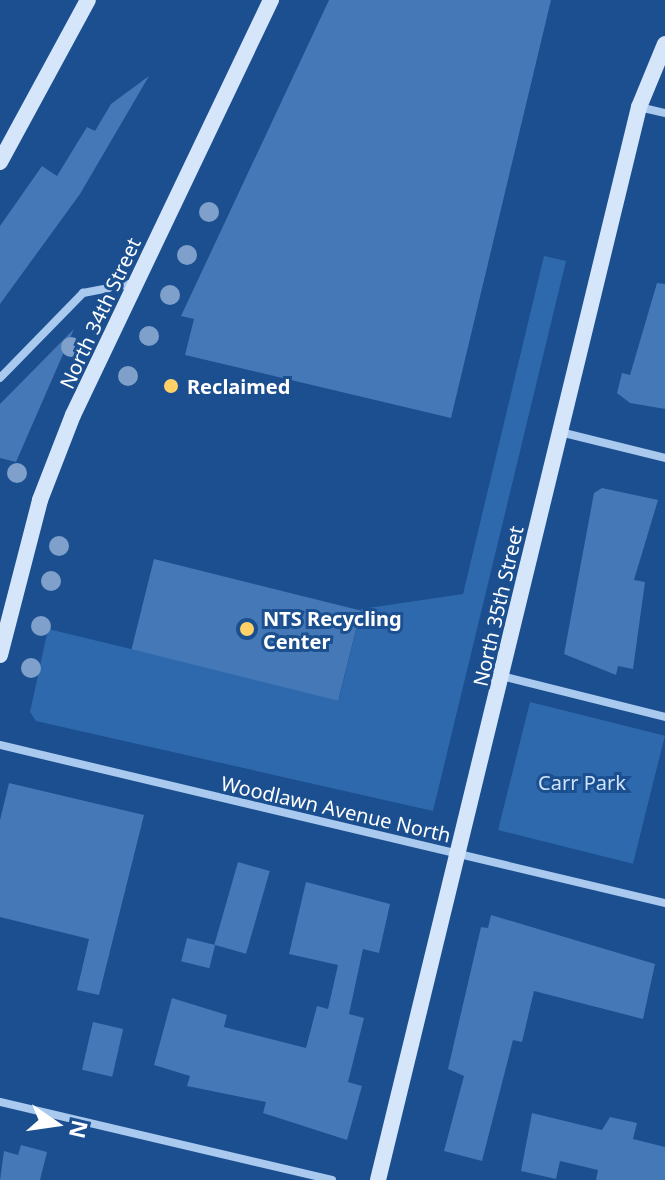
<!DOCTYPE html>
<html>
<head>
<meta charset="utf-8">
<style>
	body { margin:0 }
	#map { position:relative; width:665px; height:1180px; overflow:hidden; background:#1b4f8f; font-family:"Noto Sans",sans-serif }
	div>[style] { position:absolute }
	.green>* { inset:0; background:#2e69ad; transform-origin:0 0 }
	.building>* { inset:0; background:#4478b7; transform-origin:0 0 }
	.street>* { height:8px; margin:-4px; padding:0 4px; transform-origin:4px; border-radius:4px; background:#a9c9ee }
	.secondary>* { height:16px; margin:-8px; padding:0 8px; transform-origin:8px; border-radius:8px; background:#d6e6fa }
	.trees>* { width:20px; height:20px; margin:-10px; border-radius:50%; background:#7ea0ca }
	.dots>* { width:22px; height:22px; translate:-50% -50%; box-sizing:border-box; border:4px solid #1b4f8f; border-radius:50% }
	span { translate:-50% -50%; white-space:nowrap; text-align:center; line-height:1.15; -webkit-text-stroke:6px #1b4f8f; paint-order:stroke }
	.street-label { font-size:20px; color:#fff }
	.poi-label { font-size:20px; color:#fff; font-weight:700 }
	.left { translate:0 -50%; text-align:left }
	.park-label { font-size:20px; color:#cfe3fa }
	.north { position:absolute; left:16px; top:1084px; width:80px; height:80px; -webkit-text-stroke:6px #1b4f8f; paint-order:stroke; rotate:103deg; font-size:22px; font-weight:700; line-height:32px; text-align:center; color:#fff }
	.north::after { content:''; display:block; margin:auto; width:28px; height:36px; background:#fff; clip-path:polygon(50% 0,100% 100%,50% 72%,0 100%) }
</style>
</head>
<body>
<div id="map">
	<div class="green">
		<i style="clip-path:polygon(544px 256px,566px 261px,433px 811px,36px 721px,30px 712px,48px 629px,339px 699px,361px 609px,463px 594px)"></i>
		<i style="left:530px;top:702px;width:139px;height:132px;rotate:14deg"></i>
	</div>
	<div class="building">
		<i style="clip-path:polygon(329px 0,551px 0,451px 418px,185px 355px,194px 319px,181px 316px)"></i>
		<i style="clip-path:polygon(149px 76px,80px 194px,0 304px,0 226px,42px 166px,57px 176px,87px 127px,95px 131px,111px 104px)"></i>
		<i style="clip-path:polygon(657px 283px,665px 284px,665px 409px,630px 403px,617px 393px,622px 373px,630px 375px)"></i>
		<i style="clip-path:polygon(74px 329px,16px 462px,0 458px,0 404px)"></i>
		<i style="clip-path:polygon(602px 488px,658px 500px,634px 580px,645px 582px,633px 669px,618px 666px,616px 675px,564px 654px,594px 493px)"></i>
		<i style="left:154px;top:559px;width:213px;height:93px;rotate:14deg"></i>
		<i style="clip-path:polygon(9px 783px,144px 815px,99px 995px,77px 990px,89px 939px,0 917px,0 820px)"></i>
		<i style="left:238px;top:862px;width:33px;height:86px;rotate:16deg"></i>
		<i style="clip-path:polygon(306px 882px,390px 904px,379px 953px,363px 949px,349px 1014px,364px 1018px,348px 1082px,362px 1086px,347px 1140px,263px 1113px,266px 1102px,187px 1086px,190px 1076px,154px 1065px,172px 998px,227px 1015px,224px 1027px,306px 1048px,317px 1006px,328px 1009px,338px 965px,289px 954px)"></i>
		<i style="clip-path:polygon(491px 915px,655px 964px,643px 1019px,534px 991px,522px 1042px,513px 1040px,482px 1161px,444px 1151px,464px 1076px,448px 1069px,481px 927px,488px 928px)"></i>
		<i style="left:187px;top:938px;width:29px;height:24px;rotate:14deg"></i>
		<i style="left:93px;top:1022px;width:31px;height:49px;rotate:13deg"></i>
		<i style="clip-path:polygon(532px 1113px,602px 1130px,610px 1117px,637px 1123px,633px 1139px,665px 1147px,665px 1180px,596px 1180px,598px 1170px,560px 1161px,556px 1179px,521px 1171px)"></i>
		<i style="clip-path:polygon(21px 1145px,47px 1152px,40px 1180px,0 1180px,4px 1151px,18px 1155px)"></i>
	</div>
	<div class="street">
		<i style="left:639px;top:107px;width:27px;rotate:13deg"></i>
		<i style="left:0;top:378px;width:119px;rotate:-45.7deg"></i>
		<i style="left:83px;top:293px;width:53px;rotate:-10.9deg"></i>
		<i style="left:560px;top:432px;width:108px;rotate:13.9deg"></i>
		<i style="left:502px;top:676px;width:168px;rotate:14.1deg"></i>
		<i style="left:0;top:745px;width:684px;rotate:13.37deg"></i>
		<i style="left:0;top:1102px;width:341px;rotate:13.2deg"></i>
	</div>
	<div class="secondary">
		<i style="left:0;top:162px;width:184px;rotate:-61.5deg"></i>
		<i style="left:0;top:655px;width:160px;rotate:-75.5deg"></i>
		<i style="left:40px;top:500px;width:91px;rotate:-68.8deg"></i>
		<i style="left:73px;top:415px;width:460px;rotate:-64.5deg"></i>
		<i style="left:378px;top:1180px;width:1104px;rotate:-76.33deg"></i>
		<i style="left:639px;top:107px;width:68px;rotate:-67.6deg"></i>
	</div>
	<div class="trees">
		<i style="left:209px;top:212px"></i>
		<i style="left:187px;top:255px"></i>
		<i style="left:170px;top:295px"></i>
		<i style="left:149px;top:336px"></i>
		<i style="left:71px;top:347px"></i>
		<i style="left:128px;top:376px"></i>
		<i style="left:17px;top:473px"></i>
		<i style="left:59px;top:546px"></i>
		<i style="left:51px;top:581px"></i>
		<i style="left:41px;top:626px"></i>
		<i style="left:31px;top:668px"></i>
	</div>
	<div class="dots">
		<i style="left:171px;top:386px;background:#ffd166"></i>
		<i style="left:247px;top:629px;background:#ffd166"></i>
	</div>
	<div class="street-label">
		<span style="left:100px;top:313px;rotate:-65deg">North 34th Street</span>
		<span style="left:498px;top:606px;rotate:-77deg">North 35th Street</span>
		<span style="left:336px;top:809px;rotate:13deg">Woodlawn Avenue North</span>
	</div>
	<div class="poi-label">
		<span class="left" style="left:187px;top:386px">Reclaimed</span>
		<span class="left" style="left:263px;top:630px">NTS Recycling<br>Center</span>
	</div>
	<div class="park-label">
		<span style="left:582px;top:782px">Carr Park</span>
	</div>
	<div class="north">N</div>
</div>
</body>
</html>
